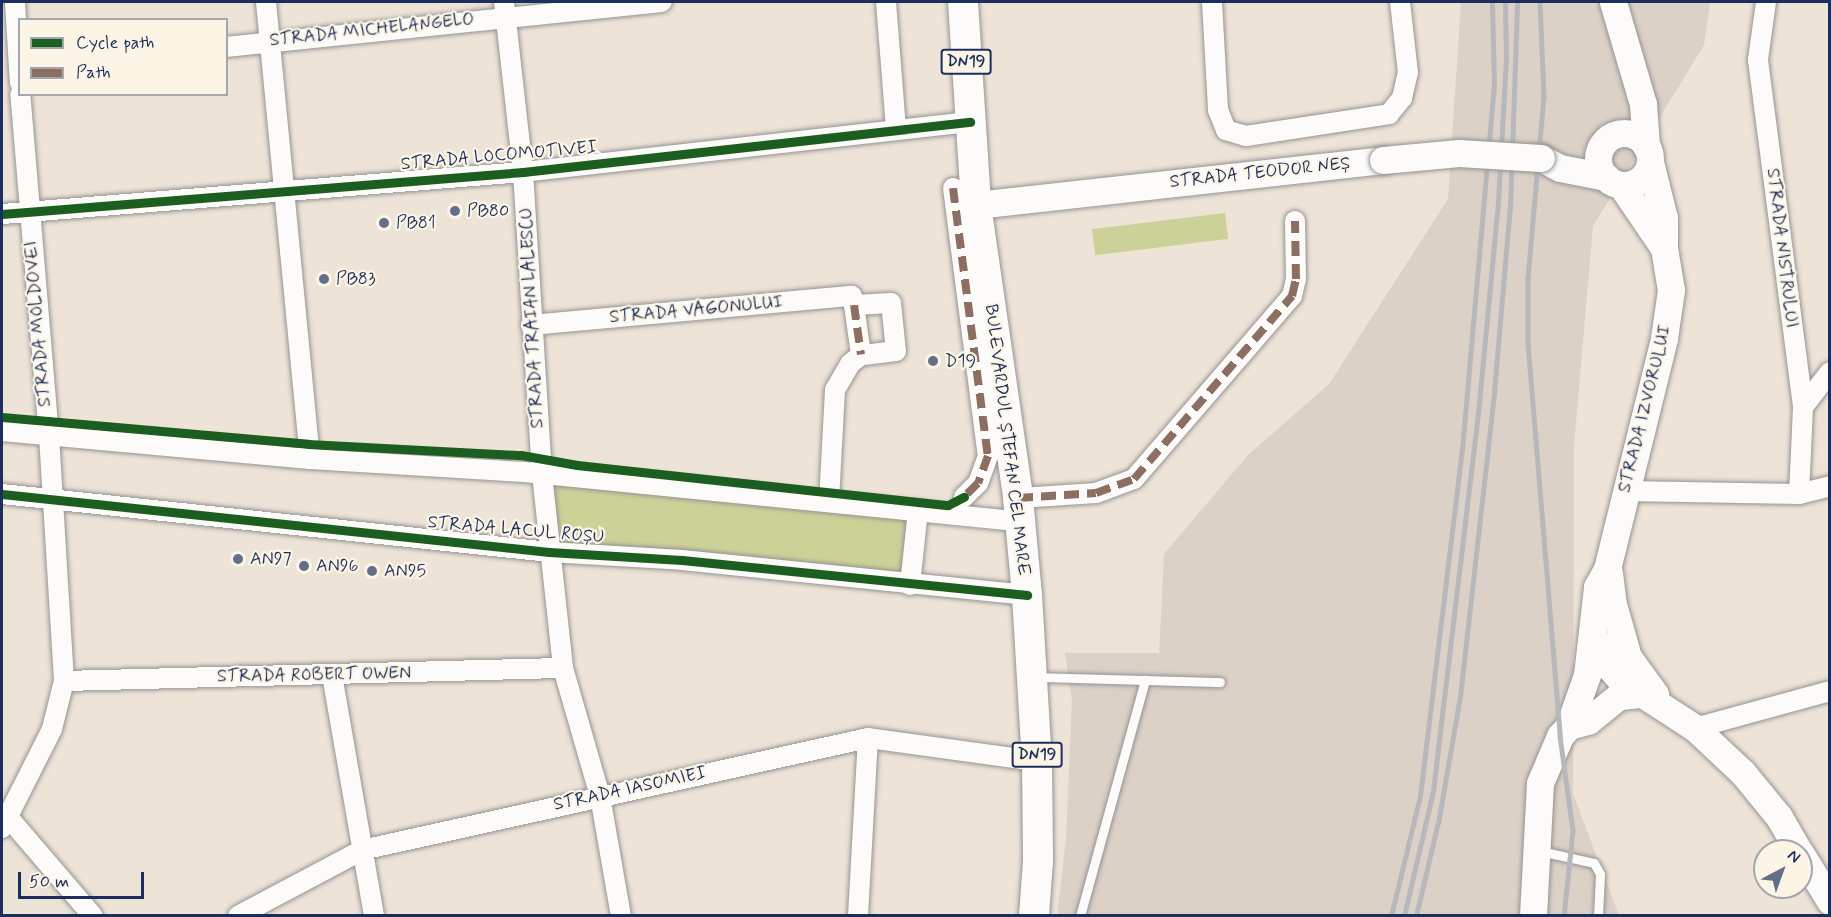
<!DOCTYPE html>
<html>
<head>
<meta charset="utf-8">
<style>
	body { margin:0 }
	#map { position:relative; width:1831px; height:917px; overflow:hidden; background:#ede3d6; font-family:Mynerve,sans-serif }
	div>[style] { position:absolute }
	.industrial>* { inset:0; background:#dbd1c6 }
	.green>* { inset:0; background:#ccd198; transform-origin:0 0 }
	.roads { filter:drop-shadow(0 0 2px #949394) drop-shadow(0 0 2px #949394) }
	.lane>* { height:9px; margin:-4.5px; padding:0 4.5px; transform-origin:4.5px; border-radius:4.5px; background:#fcfbf9 }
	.street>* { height:20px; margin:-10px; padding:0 10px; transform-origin:10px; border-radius:10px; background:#fcfbf9 }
	.secondary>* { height:27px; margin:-13.5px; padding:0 13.5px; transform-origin:13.5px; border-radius:13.5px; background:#fcfbf9 }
	.secondary>.ring { margin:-13.5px; padding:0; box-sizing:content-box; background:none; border:27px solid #fcfbf9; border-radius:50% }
	.primary>* { height:30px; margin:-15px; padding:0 15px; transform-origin:15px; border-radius:15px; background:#fcfbf9 }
	.rail>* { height:4.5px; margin:-2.25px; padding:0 2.25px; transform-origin:2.25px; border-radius:2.25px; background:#b7b8bb }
	.bridges { filter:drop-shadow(0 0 2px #949394) drop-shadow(0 0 2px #949394) }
	.secondary-bridge>* { height:27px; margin:-13.5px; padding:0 13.5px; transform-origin:13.5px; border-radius:13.5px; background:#fcfbf9 }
	.quiet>* { height:8px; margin-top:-4px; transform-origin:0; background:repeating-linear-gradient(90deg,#8d6e63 0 15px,transparent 0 23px) }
	.cycleway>* { height:9px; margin:-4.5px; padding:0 4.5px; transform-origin:4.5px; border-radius:4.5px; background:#1b5e20 }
	.dots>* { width:16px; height:16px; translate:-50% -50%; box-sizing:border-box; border:3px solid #fcf5e5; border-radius:50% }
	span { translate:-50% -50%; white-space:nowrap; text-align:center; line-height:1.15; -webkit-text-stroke:4.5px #fcf5e5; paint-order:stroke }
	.shield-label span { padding:2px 4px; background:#fcf5e5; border:2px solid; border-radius:4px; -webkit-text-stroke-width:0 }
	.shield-label { font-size:16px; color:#1b2f5e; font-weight:700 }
	.street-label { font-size:18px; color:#1b2f5e }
	.poi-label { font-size:18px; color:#1b2f5e }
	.left { translate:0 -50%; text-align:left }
	.frame { position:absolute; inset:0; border:3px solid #1b2f5e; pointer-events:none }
	.legend { position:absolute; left:18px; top:18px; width:210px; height:78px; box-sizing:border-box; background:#fcf5e5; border:2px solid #a2a6af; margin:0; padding:8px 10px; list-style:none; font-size:18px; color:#1b2f5e }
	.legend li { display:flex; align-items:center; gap:12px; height:30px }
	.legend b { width:30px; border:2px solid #a2a6af }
	.north { position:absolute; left:1753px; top:839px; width:60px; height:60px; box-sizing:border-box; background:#fcf5e5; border:2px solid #a2a6af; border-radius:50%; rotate:41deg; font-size:16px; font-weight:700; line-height:24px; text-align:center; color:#1b2f5e }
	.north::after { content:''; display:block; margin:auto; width:21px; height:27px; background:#646e88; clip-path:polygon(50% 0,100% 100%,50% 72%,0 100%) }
	.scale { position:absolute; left:18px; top:872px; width:126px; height:27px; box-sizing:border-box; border:3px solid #1b2f5e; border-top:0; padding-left:8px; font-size:18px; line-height:21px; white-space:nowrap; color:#1b2f5e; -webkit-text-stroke:4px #fcf5e5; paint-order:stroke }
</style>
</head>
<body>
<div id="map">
	<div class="industrial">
		<i style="clip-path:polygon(1461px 2px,1710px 2px,1704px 45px,1593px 226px,1574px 446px,1573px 794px,1619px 915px,1057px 916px,1066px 839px,1072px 700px,1065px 653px,1159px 653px,1164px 554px,1248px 455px,1329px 384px,1448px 199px)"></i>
	</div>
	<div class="green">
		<i style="left:1225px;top:213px;width:26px;height:134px;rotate:83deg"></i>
		<i style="left:542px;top:474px;width:378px;height:78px;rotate:5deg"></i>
	</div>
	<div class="roads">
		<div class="lane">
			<i style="left:1037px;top:677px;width:183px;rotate:1.6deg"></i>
			<i style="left:1540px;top:851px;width:55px;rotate:12.5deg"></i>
			<i style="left:1594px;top:863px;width:13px;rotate:61deg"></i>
			<i style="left:1600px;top:874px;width:42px;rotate:92.7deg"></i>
			<i style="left:1080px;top:916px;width:245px;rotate:-74.6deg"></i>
		</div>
		<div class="street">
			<i style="left:15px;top:2px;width:81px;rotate:86.5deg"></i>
			<i style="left:266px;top:2px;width:459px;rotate:84.5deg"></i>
			<i style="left:504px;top:2px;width:171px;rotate:83.6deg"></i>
			<i style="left:523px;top:172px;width:303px;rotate:86.4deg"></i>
			<i style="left:542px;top:474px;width:195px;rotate:83.8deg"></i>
			<i style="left:563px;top:668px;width:133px;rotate:73.9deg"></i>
			<i style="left:600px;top:796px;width:122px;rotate:80.1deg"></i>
			<i style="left:886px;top:2px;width:128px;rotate:85.5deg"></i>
			<i style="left:1212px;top:2px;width:108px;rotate:86.8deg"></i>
			<i style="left:1218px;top:110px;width:22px;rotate:68deg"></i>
			<i style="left:1226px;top:130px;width:21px;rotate:17deg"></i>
			<i style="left:1246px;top:136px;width:145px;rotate:-8.7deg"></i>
			<i style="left:1389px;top:114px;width:21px;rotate:-51deg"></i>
			<i style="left:1402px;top:98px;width:26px;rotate:-77deg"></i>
			<i style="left:1408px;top:73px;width:71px;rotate:-96.4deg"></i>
			<i style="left:1766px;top:2px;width:59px;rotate:97.9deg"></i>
			<i style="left:1758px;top:60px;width:350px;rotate:82.6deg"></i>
			<i style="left:1803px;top:407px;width:87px;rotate:92.6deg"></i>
			<i style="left:226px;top:47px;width:438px;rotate:-5.9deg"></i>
			<i style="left:953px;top:188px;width:270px;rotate:82.6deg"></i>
			<i style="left:988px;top:456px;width:29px;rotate:110deg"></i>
			<i style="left:978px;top:483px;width:20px;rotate:135deg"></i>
			<i style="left:2px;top:214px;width:523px;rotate:-4.61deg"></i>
			<i style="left:523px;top:172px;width:450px;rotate:-6.4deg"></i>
			<i style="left:854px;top:305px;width:50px;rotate:82deg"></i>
			<i style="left:531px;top:325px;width:322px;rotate:-5.2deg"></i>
			<i style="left:852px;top:296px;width:9px;rotate:77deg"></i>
			<i style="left:854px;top:305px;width:37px;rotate:-3deg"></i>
			<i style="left:891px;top:303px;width:48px;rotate:84.1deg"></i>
			<i style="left:896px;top:351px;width:35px;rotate:173deg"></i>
			<i style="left:861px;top:355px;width:14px;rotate:141deg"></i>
			<i style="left:850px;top:364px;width:30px;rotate:120deg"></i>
			<i style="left:835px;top:390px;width:110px;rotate:93.1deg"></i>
			<i style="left:1803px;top:407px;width:44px;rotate:-52.4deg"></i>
			<i style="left:2px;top:431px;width:309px;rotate:5.2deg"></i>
			<i style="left:310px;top:459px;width:214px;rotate:3.5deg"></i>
			<i style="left:524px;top:472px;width:497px;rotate:5.7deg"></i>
			<i style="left:1625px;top:491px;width:174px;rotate:1deg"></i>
			<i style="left:1799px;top:494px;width:32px;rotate:-14deg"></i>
			<i style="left:2px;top:494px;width:550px;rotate:6.05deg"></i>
			<i style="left:549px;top:552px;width:133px;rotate:3.4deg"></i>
			<i style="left:682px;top:560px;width:347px;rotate:5.8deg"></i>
			<i style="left:1018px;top:498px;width:78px;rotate:-3.7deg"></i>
			<i style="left:1096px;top:493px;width:40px;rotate:-20.2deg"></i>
			<i style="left:1134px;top:479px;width:242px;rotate:-49.2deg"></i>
			<i style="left:1292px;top:296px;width:17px;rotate:-77deg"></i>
			<i style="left:1296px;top:279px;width:58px;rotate:-91deg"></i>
			<i style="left:910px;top:585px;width:75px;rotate:-83.9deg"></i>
			<i style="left:332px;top:675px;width:245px;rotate:80.1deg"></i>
			<i style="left:64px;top:681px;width:499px;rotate:-1.5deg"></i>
			<i style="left:1695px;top:728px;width:140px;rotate:-15.3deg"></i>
			<i style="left:2px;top:814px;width:7px;rotate:27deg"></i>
			<i style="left:8px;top:817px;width:130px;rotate:49.4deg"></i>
			<i style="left:2px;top:828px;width:111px;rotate:-63.2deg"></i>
			<i style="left:52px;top:729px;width:49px;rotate:-76deg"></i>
			<i style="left:64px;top:681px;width:245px;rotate:-93.5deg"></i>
			<i style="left:49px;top:436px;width:343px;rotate:-94.8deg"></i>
			<i style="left:238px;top:916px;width:140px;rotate:-28deg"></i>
			<i style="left:362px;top:850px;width:518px;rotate:-12.48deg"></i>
			<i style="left:868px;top:738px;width:171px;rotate:7.8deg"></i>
			<i style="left:858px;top:916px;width:178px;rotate:-86.8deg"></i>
		</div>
		<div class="secondary">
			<i style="left:1613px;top:2px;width:106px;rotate:73.6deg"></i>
			<i style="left:1643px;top:104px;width:42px;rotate:85.9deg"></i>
			<i class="ring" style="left:1598px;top:133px;width:25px;height:25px"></i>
			<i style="left:1541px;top:158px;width:21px;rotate:28deg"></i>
			<i style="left:1560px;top:168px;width:47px;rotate:11.1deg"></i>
			<i style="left:1621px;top:185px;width:76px;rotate:55.7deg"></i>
			<i style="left:976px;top:205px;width:409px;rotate:-6.3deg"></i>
			<i style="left:1609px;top:573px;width:31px;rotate:83deg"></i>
			<i style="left:1613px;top:604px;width:55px;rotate:74.2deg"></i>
			<i style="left:1628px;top:657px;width:46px;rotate:53.9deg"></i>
			<i style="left:1593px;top:634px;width:32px;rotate:66deg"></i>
			<i style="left:1606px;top:663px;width:23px;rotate:49deg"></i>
			<i style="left:1621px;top:680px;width:88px;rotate:33deg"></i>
			<i style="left:1695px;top:728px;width:66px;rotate:43.2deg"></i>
			<i style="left:1743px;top:773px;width:57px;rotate:50.7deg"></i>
			<i style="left:1779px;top:817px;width:39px;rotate:60deg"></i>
			<i style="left:1569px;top:726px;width:54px;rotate:-70.6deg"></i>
			<i style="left:1587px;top:675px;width:89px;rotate:-83.5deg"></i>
			<i style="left:1597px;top:587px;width:21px;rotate:-61deg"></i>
			<i style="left:1607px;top:569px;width:238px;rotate:-76.1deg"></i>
			<i style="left:1664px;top:338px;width:49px;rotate:-81.7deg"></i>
			<i style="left:1671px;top:290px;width:43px;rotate:-99.5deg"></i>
			<i style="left:1664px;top:248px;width:30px;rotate:-90deg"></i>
			<i style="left:1664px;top:218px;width:58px;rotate:-104deg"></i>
			<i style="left:1569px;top:726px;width:20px;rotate:-15deg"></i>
			<i style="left:1588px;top:721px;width:40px;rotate:-39deg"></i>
			<i style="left:1619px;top:696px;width:22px;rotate:-5deg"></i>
			<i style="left:1801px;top:854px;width:55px;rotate:58.3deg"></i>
			<i style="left:1533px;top:916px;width:133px;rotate:-87deg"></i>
			<i style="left:1540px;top:783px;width:51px;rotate:-66.9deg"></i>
			<i style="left:1560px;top:736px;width:31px;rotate:-48deg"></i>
		</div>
		<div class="primary">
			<i style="left:963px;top:2px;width:203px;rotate:86.3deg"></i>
			<i style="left:976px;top:205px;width:296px;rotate:81.8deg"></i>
			<i style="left:1018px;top:498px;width:97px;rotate:84.7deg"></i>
			<i style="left:1027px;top:595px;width:166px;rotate:86.6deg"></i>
			<i style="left:1037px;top:761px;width:100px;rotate:89.4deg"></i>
			<i style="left:1038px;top:861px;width:55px;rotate:94.2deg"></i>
		</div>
	</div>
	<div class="rail">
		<i style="left:1540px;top:2px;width:94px;rotate:87.6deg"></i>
		<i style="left:1544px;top:96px;width:184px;rotate:95deg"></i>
		<i style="left:1528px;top:279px;width:64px;rotate:90deg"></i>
		<i style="left:1528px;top:343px;width:394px;rotate:85.3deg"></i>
		<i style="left:1560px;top:736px;width:96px;rotate:82.2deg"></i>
		<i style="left:1573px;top:831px;width:85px;rotate:96deg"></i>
		<i style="left:1391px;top:916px;width:123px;rotate:-76.4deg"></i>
		<i style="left:1420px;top:796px;width:349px;rotate:-83.1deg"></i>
		<i style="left:1462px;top:450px;width:365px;rotate:-85deg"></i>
		<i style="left:1494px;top:86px;width:84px;rotate:-91.4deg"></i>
		<i style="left:1404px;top:916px;width:128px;rotate:-76.9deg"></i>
		<i style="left:1433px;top:791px;width:380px;rotate:-83.2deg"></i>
		<i style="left:1478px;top:414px;width:213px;rotate:-84.6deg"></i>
		<i style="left:1498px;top:202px;width:141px;rotate:-86.8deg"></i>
		<i style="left:1506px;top:61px;width:59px;rotate:-91deg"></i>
		<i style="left:1416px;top:916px;width:101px;rotate:-76.8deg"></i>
		<i style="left:1439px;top:818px;width:123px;rotate:-80.2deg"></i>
		<i style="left:1460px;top:697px;width:307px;rotate:-83.6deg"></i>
		<i style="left:1494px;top:392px;width:186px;rotate:-85.1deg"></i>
		<i style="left:1510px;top:207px;width:205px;rotate:-88deg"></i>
	</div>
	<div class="bridges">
		<div class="secondary-bridge">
			<i style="left:1383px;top:160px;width:76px;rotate:-5.3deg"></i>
			<i style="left:1459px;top:153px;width:82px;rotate:3.5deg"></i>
		</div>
	</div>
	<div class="quiet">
		<i style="left:953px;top:188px;width:270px;rotate:82.6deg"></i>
		<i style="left:988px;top:456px;width:29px;rotate:110deg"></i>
		<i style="left:978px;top:483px;width:20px;rotate:135deg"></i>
		<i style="left:854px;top:305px;width:50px;rotate:82deg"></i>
		<i style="left:1018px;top:498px;width:78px;rotate:-3.7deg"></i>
		<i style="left:1096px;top:493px;width:40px;rotate:-20.2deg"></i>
		<i style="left:1134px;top:479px;width:242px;rotate:-49.2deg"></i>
		<i style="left:1292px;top:296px;width:17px;rotate:-77deg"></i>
		<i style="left:1296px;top:279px;width:58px;rotate:-91deg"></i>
	</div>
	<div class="cycleway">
		<i style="left:2px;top:214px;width:523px;rotate:-4.61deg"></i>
		<i style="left:523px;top:172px;width:450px;rotate:-6.4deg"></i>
		<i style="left:2px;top:417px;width:307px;rotate:5deg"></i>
		<i style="left:308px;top:444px;width:213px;rotate:3deg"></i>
		<i style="left:521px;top:455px;width:57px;rotate:10.1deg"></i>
		<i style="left:577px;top:465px;width:373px;rotate:6.2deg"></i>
		<i style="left:948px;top:505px;width:18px;rotate:-27deg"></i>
		<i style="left:2px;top:494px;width:550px;rotate:6.05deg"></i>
		<i style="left:549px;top:552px;width:133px;rotate:3.4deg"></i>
		<i style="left:682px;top:560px;width:347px;rotate:5.8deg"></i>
	</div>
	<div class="dots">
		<i style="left:455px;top:211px;background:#646e88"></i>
		<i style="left:384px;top:223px;background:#646e88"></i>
		<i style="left:324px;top:279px;background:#646e88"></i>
		<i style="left:933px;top:361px;background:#646e88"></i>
		<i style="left:238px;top:559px;background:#646e88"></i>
		<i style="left:304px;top:566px;background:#646e88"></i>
		<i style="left:372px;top:571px;background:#646e88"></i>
	</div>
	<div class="shield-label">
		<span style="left:966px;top:62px">DN19</span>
		<span style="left:1037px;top:755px">DN19</span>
	</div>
	<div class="street-label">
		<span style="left:372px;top:30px;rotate:-6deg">STRADA MICHELANGELO</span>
		<span style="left:499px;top:156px;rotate:-5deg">STRADA LOCOMOTIVEI</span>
		<span style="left:1260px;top:173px;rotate:-6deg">STRADA TEODOR NEȘ</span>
		<span style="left:1782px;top:248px;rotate:83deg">STRADA NISTRULUI</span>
		<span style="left:696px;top:310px;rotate:-5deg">STRADA VAGONULUI</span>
		<span style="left:532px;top:318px;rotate:-93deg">STRADA TRAIAN LALESCU</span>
		<span style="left:38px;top:324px;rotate:-95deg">STRADA MOLDOVEI</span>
		<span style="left:1645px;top:409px;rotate:-76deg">STRADA IZVORULUI</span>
		<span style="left:1007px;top:440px;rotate:83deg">BULEVARDUL ȘTEFAN CEL MARE</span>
		<span style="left:516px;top:530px;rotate:5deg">STRADA LACUL ROȘU</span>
		<span style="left:314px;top:675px;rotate:-1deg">STRADA ROBERT OWEN</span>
		<span style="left:630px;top:789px;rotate:-12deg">STRADA IASOMIEI</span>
	</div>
	<div class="poi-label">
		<span class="left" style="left:467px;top:211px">PB80</span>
		<span class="left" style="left:396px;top:223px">PB81</span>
		<span class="left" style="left:336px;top:279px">PB83</span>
		<span class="left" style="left:945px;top:361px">D19</span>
		<span class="left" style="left:250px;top:559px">AN97</span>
		<span class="left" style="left:316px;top:566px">AN96</span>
		<span class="left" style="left:384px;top:571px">AN95</span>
	</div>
	<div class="frame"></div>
	<ul class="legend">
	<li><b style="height:8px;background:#1b5e20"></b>Cycle path</li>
	<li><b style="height:8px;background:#8d6e63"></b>Path</li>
	</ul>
	<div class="north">N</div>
	<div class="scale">50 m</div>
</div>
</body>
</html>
